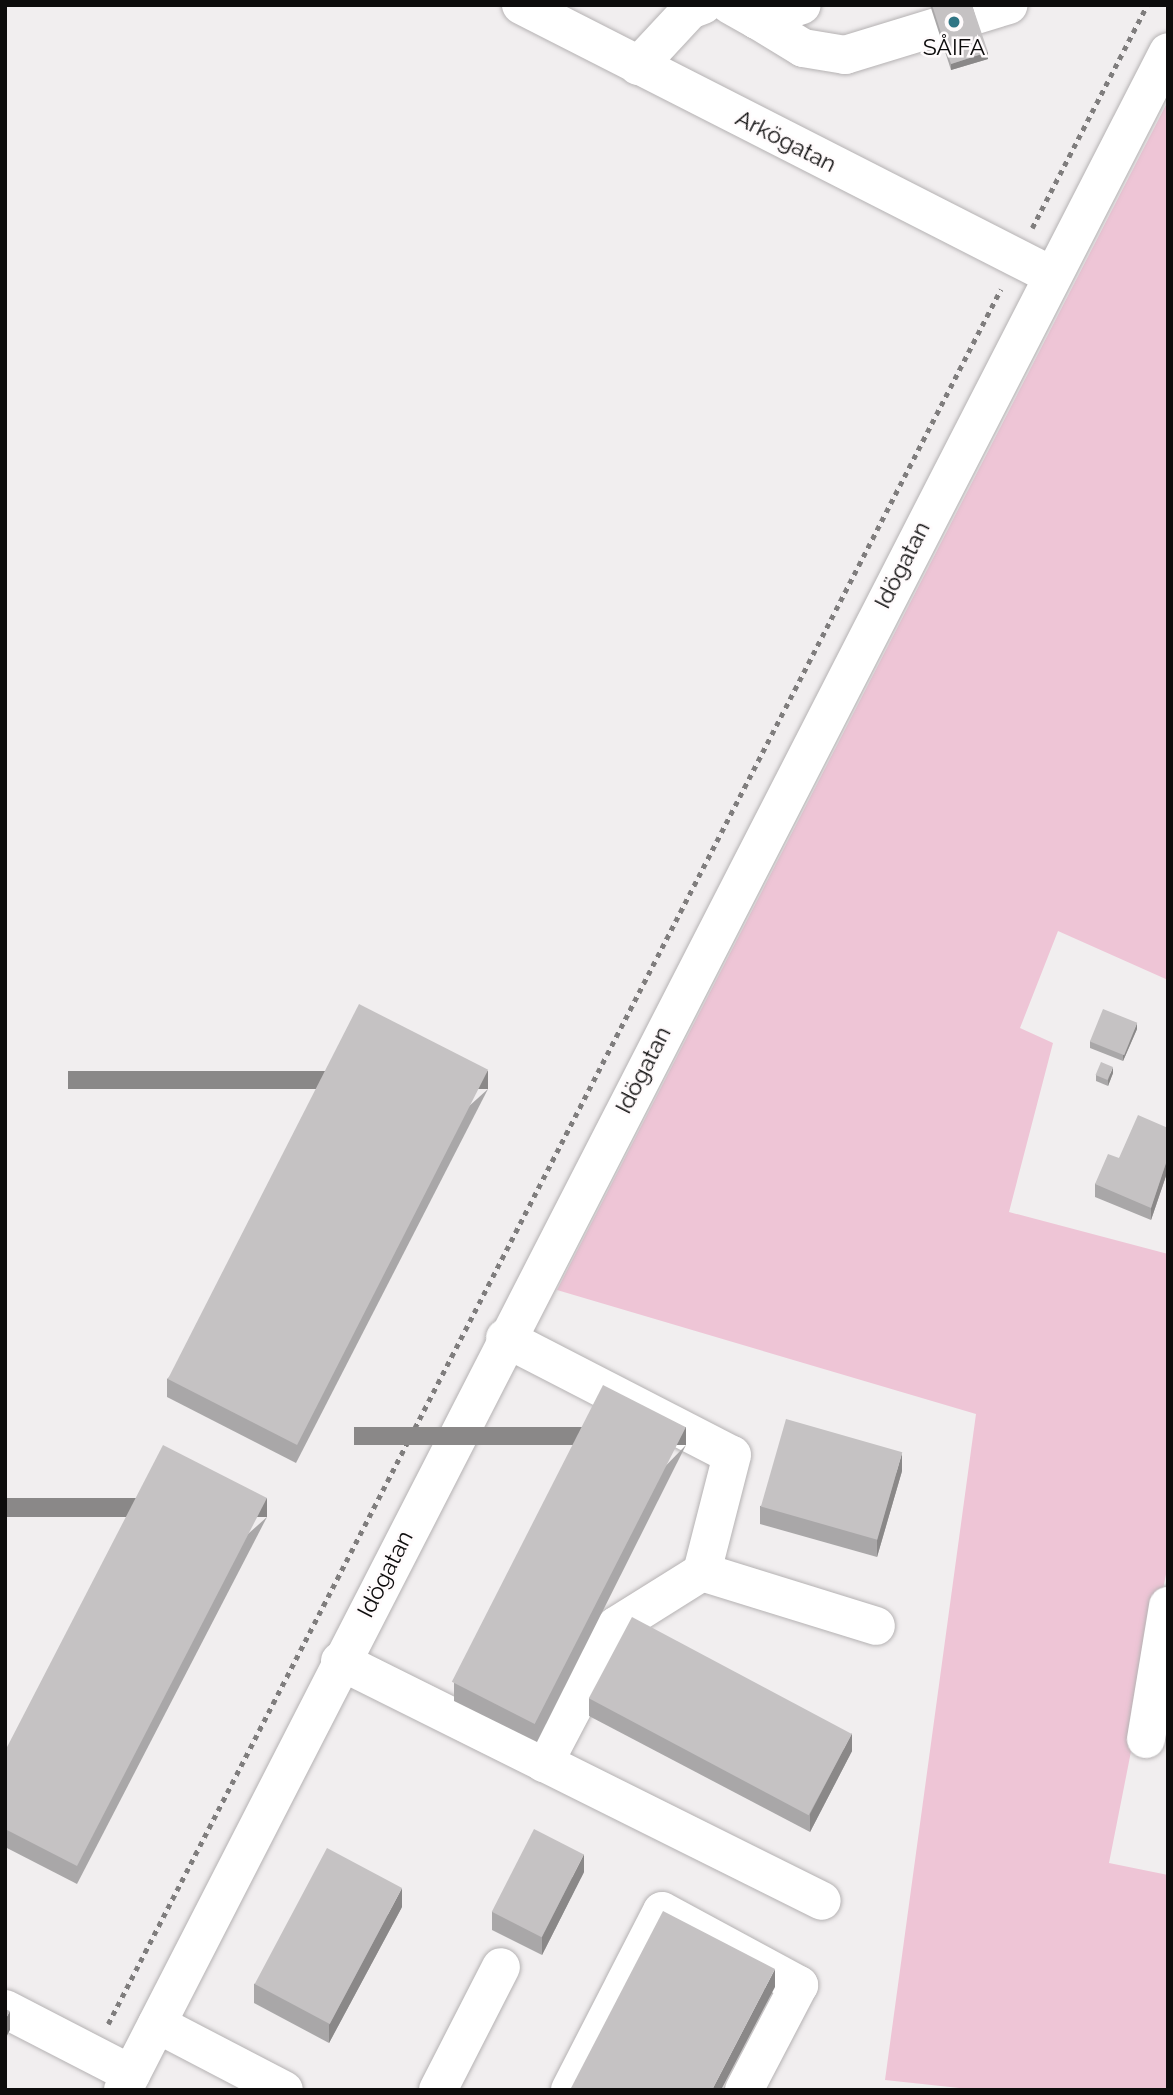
<!DOCTYPE html>
<html>
<head>
<meta charset="utf-8">
<style>
	body { margin:0 }
	#map { position:relative; width:1173px; height:2095px; overflow:hidden; background:#f1eeef; font-family:Raleway,sans-serif }
	div>[style] { position:absolute }
	.green>* { inset:0; background:#eec5d6 }
	.path>* { height:4.5px; margin-top:-2.25px; transform-origin:0; background:repeating-linear-gradient(90deg,#7f7d7d 0 5px,transparent 0 10px) }
	.roads { filter:drop-shadow(0 0 2px #b5b2b3) drop-shadow(0 0 2px #b5b2b3) }
	.minor>* { height:38px; margin:-19px; padding:0 19px; transform-origin:19px; border-radius:19px; background:#fff }
	.wall>* { inset:0; background:#a9a7a8 }
	.shaded-wall>* { inset:0; background:#8a8888; transform-origin:0 0 }
	.building>* { inset:0; background:#c5c2c3; transform-origin:0 0 }
	.dots>* { width:19px; height:19px; translate:-50% -50%; box-sizing:border-box; border:4px solid #fffbfc; border-radius:50% }
	span { translate:-50% -50%; white-space:nowrap; text-align:center; line-height:1.15; -webkit-text-stroke:5px #fffbfc; paint-order:stroke }
	.poi-label { font-size:23px; color:#0d0c0c }
	.street-label { font-size:23px; color:#0d0c0c }
	.frame { position:absolute; inset:0; border:7px solid #0d0c0c; pointer-events:none }
</style>
</head>
<body>
<div id="map">
	<div class="green">
		<i style="clip-path:polygon(1168px 101px,1168px 980px,1058px 931px,1020px 1028px,1053px 1043px,1009px 1212px,1168px 1254px,1168px 1564px,1109px 1863px,1168px 1875px,1168px 2090px,978px 2090px,885px 2080px,976px 1414px,557px 1290px)"></i>
	</div>
	<div class="path">
		<i style="left:1032px;top:228px;width:251px;rotate:-62.7deg"></i>
		<i style="left:108px;top:2024px;width:1951px;rotate:-62.77deg"></i>
	</div>
	<div class="roads">
		<div class="minor">
			<i style="left:521px;top:5px;width:595px;rotate:27deg"></i>
			<i style="left:730px;top:5px;width:31px;rotate:29deg"></i>
			<i style="left:757px;top:20px;width:47px;rotate:-18.4deg"></i>
			<i style="left:757px;top:20px;width:54px;rotate:31.3deg"></i>
			<i style="left:803px;top:48px;width:43px;rotate:9.5deg"></i>
			<i style="left:845px;top:55px;width:171px;rotate:-17deg"></i>
			<i style="left:638px;top:66px;width:76px;rotate:-47.1deg"></i>
			<i style="left:690px;top:10px;width:14px;rotate:-21deg"></i>
			<i style="left:505px;top:1338px;width:255px;rotate:27.3deg"></i>
			<i style="left:732px;top:1455px;width:121px;rotate:104.4deg"></i>
			<i style="left:702px;top:1572px;width:102px;rotate:147.9deg"></i>
			<i style="left:616px;top:1626px;width:155px;rotate:117.7deg"></i>
			<i style="left:702px;top:1572px;width:182px;rotate:17.2deg"></i>
			<i style="left:340px;top:1661px;width:538px;rotate:26.47deg"></i>
			<i style="left:1146px;top:1739px;width:135px;rotate:-80.6deg"></i>
			<i style="left:5px;top:2009px;width:142px;rotate:27.3deg"></i>
			<i style="left:157px;top:2024px;width:143px;rotate:27.5deg"></i>
			<i style="left:123px;top:2090px;width:2290px;rotate:-62.85deg"></i>
			<i style="left:438px;top:2090px;width:138px;rotate:-62.9deg"></i>
			<i style="left:570px;top:2090px;width:201px;rotate:-62.8deg"></i>
			<i style="left:662px;top:1911px;width:156px;rotate:28.4deg"></i>
			<i style="left:799px;top:1985px;width:119px;rotate:117.6deg"></i>
		</div>
	</div>
	<div class="wall">
		<i style="clip-path:polygon(930px 5px,972px 5px,988px 59px,951px 70px)"></i>
		<i style="clip-path:polygon(1137px 1029px,1123px 1061px,1090px 1048px,1090px 1041px)"></i>
		<i style="clip-path:polygon(1113px 1073px,1108px 1086px,1096px 1081px,1096px 1075px)"></i>
		<i style="clip-path:polygon(488px 1089px,296px 1463px,167px 1397px,167px 1379px)"></i>
		<i style="clip-path:polygon(1168px 1128px,1168px 1170px,1151px 1220px,1095px 1197px,1095px 1184px,1119px 1158px)"></i>
		<i style="clip-path:polygon(686px 1445px,537px 1742px,454px 1701px,454px 1683px)"></i>
		<i style="clip-path:polygon(902px 1471px,877px 1557px,760px 1524px,760px 1506px)"></i>
		<i style="clip-path:polygon(267px 1517px,77px 1884px,5px 1847px,5px 1751px)"></i>
		<i style="clip-path:polygon(589px 1698px,852px 1751px,810px 1832px,589px 1716px)"></i>
		<i style="clip-path:polygon(584px 1872px,542px 1955px,492px 1930px,492px 1912px)"></i>
		<i style="clip-path:polygon(402px 1907px,329px 2043px,254px 2003px,254px 1984px)"></i>
	</div>
	<div class="shaded-wall">
		<i style="clip-path:polygon(988px 52px,988px 59px,951px 70px,951px 64px)"></i>
		<i style="clip-path:polygon(1137px 1023px,1137px 1029px,1123px 1061px,1123px 1055px)"></i>
		<i style="clip-path:polygon(1113px 1067px,1113px 1073px,1108px 1086px,1108px 1080px)"></i>
		<i style="left:488px;top:1071px;width:18px;height:420px;rotate:90deg"></i>
		<i style="clip-path:polygon(1168px 1157px,1168px 1170px,1151px 1220px,1151px 1208px)"></i>
		<i style="left:686px;top:1427px;width:18px;height:332px;rotate:90deg"></i>
		<i style="clip-path:polygon(902px 1453px,902px 1471px,877px 1557px,877px 1539px)"></i>
		<i style="left:267px;top:1498px;width:19px;height:414px;rotate:90deg"></i>
		<i style="clip-path:polygon(852px 1733px,852px 1751px,810px 1832px,810px 1814px)"></i>
		<i style="clip-path:polygon(584px 1854px,584px 1872px,542px 1955px,542px 1937px)"></i>
		<i style="clip-path:polygon(402px 1888px,402px 1907px,329px 2043px,329px 2025px)"></i>
		<i style="clip-path:polygon(775px 1969px,775px 1987px,721px 2090px,712px 2090px)"></i>
		<i style="clip-path:polygon(10px 2011px,10px 2030px,5px 2039px,5px 2020px)"></i>
	</div>
	<div class="building">
		<i style="clip-path:polygon(932px 5px,972px 5px,988px 52px,951px 64px)"></i>
		<i style="left:359px;top:1004px;width:145px;height:421px;rotate:27deg"></i>
		<i style="left:1103px;top:1009px;width:37px;height:35px;rotate:22deg"></i>
		<i style="left:1101px;top:1062px;width:13px;height:14px;rotate:23deg"></i>
		<i style="clip-path:polygon(1138px 1115px,1168px 1128px,1168px 1157px,1151px 1208px,1095px 1184px,1108px 1154px,1119px 1158px)"></i>
		<i style="left:603px;top:1385px;width:93px;height:333px;rotate:27deg"></i>
		<i style="left:786px;top:1419px;width:121px;height:91px;rotate:16deg"></i>
		<i style="clip-path:polygon(163px 1445px,267px 1498px,77px 1866px,5px 1829px,5px 1751px)"></i>
		<i style="left:632px;top:1617px;width:249px;height:92px;rotate:28deg"></i>
		<i style="left:534px;top:1829px;width:56px;height:93px;rotate:27deg"></i>
		<i style="left:327px;top:1848px;width:85px;height:154px;rotate:28deg"></i>
		<i style="clip-path:polygon(663px 1911px,775px 1969px,712px 2090px,570px 2090px)"></i>
		<i style="clip-path:polygon(5px 2009px,10px 2011px,5px 2020px)"></i>
	</div>
	<div class="dots">
		<i style="left:954px;top:22px;background:#317685"></i>
	</div>
	<div class="poi-label">
		<span style="left:954px;top:47px">SÅIFA</span>
	</div>
	<div class="street-label">
		<span style="left:786px;top:141px;rotate:27deg">Arkögatan</span>
		<span style="left:902px;top:565px;rotate:-63deg">Idögatan</span>
		<span style="left:643px;top:1070px;rotate:-63deg">Idögatan</span>
		<span style="left:385px;top:1574px;rotate:-63deg">Idögatan</span>
	</div>
	<div class="frame"></div>
</div>
</body>
</html>
